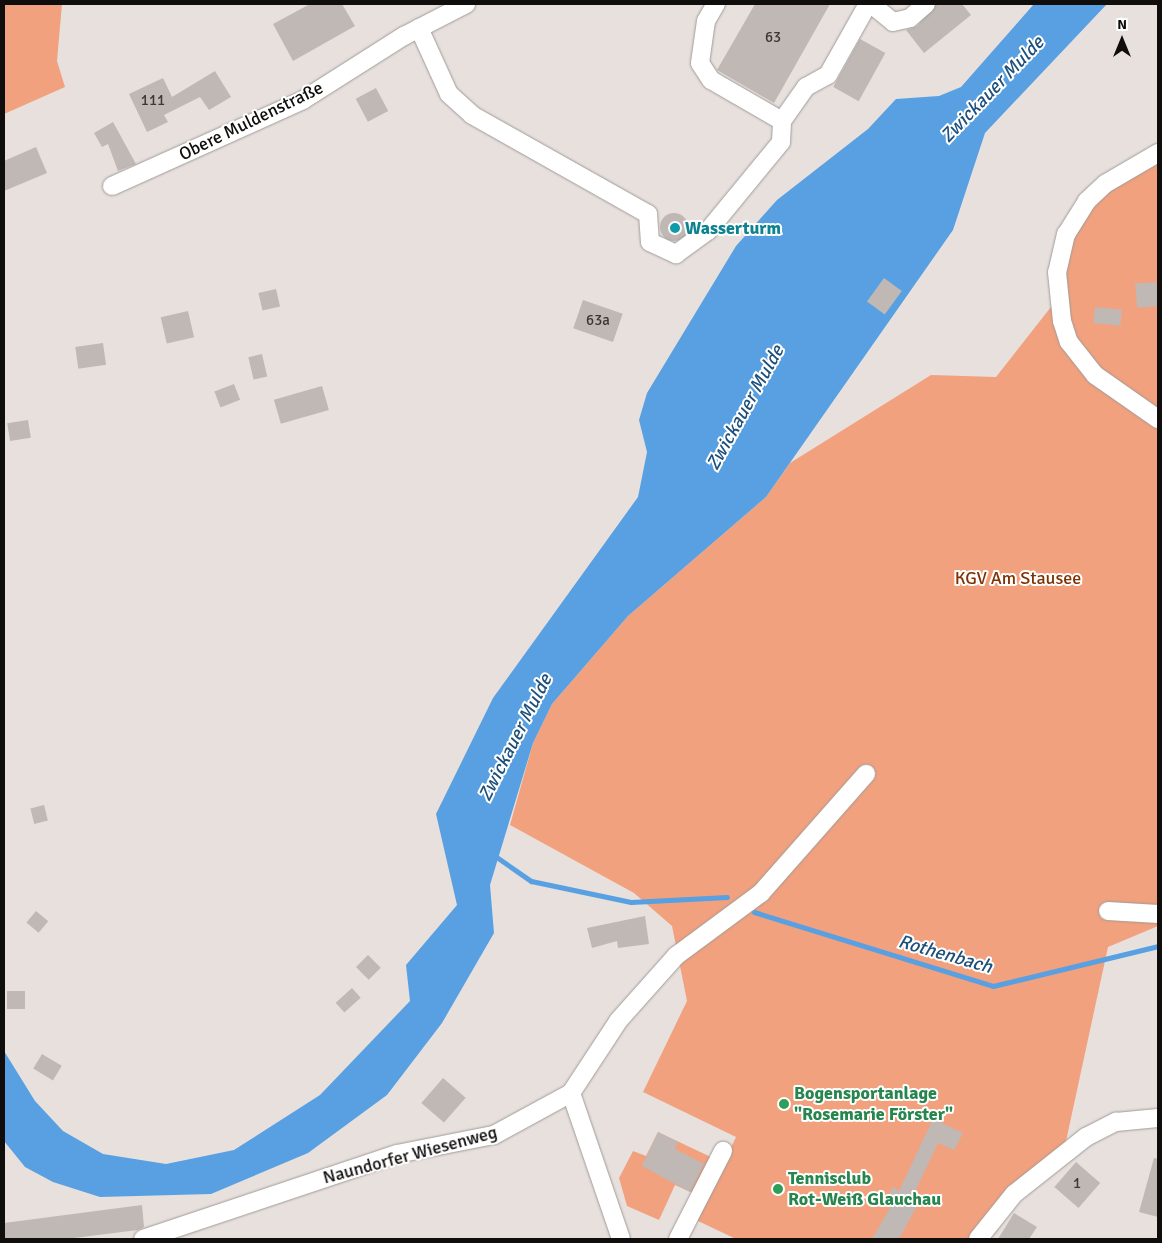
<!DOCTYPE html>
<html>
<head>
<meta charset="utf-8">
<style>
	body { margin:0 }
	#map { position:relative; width:1162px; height:1243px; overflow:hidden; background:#e7e0dd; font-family:Signika,sans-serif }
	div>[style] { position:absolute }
	.green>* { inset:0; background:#f2a17e }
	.water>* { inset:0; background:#58a0e1 }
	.stream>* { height:5px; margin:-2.5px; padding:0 2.5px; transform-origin:2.5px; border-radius:2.5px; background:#58a0e1 }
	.building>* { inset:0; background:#bfb8b5; transform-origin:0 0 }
	.round { border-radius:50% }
	.roads { filter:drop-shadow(0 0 1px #a19b98) drop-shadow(0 0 1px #a19b98) }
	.minor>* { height:18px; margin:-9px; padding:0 9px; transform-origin:9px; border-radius:9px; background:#fff }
	.dots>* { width:14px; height:14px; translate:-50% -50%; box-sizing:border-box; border:2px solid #fff; border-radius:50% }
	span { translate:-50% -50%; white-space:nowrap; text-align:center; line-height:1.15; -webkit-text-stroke:4px #fff; paint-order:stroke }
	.number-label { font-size:15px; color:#3c3837 }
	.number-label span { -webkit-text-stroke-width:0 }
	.street-label { font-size:18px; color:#100e0d }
	.culture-label { font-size:18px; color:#0d838f; font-weight:700 }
	.left { translate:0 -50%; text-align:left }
	.park-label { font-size:18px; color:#813203 }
	.leisure-label { font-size:18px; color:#27864d; font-weight:700 }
	.water-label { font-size:19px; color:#1d507b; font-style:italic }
	.frame { position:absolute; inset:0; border:5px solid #100e0d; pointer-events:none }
	.north { position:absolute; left:1097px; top:15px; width:50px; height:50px; -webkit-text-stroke:4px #fff; paint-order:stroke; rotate:0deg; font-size:14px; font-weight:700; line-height:20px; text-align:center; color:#100e0d }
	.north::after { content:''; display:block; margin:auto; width:18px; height:22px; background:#100e0d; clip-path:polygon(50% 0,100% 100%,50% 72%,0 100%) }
</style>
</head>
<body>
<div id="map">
	<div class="green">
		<i style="clip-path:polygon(4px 4px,62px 4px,57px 61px,65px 87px,4px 114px)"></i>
		<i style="clip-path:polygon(1158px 153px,1158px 926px,1108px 947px,1063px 1155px,978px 1239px,736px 1239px,696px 1220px,736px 1137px,643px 1092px,687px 1001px,672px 926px,634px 893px,510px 825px,533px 743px,552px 704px,628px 616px,766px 497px,790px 463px,931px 375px,996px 377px,1058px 298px,1075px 217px)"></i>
		<i style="clip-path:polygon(658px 1132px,715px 1159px,697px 1195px,675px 1185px,659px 1220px,627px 1206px,619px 1178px,633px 1151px,646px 1156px)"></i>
	</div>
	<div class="water">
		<i style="clip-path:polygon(1034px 4px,1107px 4px,985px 133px,953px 230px,766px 497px,628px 616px,552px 704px,533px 743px,490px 885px,494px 933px,442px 1023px,387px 1095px,308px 1153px,211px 1194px,100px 1197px,53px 1182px,25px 1167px,4px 1141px,4px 1051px,35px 1101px,63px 1131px,103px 1154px,166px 1164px,234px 1150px,320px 1095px,410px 1001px,406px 965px,457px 905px,436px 814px,493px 698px,638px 497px,647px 452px,639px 420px,647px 393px,736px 246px,777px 200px,868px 129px,896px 99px,939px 96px,961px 87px)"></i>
	</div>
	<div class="stream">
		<i style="left:495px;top:856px;width:44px;rotate:34.8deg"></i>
		<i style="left:531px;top:881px;width:102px;rotate:11.9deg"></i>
		<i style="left:631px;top:902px;width:96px;rotate:-3deg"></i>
		<i style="left:754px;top:912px;width:250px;rotate:17.2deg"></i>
		<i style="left:993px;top:986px;width:170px;rotate:-13.6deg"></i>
	</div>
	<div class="building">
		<i style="clip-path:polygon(310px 4px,342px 4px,355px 26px,293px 61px,273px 24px)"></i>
		<i style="clip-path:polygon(755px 4px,830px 4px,774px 103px,717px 70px)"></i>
		<i style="clip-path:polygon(936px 4px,962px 4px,971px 15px,924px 53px,906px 30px,917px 26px)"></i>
		<i style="left:860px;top:39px;width:29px;height:55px;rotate:29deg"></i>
		<i style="clip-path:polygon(215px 71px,231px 97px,209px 110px,200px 97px,164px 115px,168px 122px,147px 132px,129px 94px,163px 78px,172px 97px)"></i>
		<i style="left:376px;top:88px;width:26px;height:23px;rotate:62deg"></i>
		<i style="clip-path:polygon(113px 122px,136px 164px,118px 171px,108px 144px,102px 147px,94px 133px)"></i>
		<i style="clip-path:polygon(36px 147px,47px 173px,4px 191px,4px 161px)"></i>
		<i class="round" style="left:660px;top:213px;width:28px;height:28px"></i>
		<i style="left:884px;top:278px;width:22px;height:29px;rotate:36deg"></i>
		<i style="left:1156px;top:282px;width:24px;height:21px;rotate:85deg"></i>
		<i style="left:276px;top:289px;width:18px;height:18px;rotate:77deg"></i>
		<i style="left:583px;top:300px;width:42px;height:30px;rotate:19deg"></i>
		<i style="left:1095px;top:307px;width:27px;height:16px;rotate:6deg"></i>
		<i style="left:188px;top:311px;width:27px;height:28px;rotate:77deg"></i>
		<i style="left:103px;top:343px;width:22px;height:28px;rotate:82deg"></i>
		<i style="left:262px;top:354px;width:23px;height:14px;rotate:77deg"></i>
		<i style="left:234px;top:384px;width:17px;height:21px;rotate:69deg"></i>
		<i style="left:322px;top:386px;width:25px;height:50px;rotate:74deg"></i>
		<i style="left:28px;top:420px;width:18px;height:21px;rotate:81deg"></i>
		<i style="left:44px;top:805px;width:16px;height:14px;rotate:76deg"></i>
		<i style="left:36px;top:911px;width:16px;height:15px;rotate:40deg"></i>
		<i style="clip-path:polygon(645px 916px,649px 944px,618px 948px,617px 941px,592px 948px,587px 928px)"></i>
		<i style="left:368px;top:955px;width:18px;height:17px;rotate:45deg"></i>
		<i style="left:352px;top:988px;width:13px;height:22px;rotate:48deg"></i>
		<i style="left:25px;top:991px;width:18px;height:18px;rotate:90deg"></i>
		<i style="left:42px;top:1054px;width:23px;height:17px;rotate:31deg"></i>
		<i style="left:443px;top:1078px;width:30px;height:33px;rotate:41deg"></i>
		<i style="clip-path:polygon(933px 1119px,963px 1133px,954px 1150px,938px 1143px,912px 1198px,919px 1202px,899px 1239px,872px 1239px,890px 1208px,884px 1204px,893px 1187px,899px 1191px)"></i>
		<i style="clip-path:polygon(658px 1132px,678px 1142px,675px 1149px,704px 1164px,690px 1192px,642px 1166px)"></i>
		<i style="clip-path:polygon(1154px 1158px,1158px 1159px,1158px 1217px,1139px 1212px)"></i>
		<i style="left:1076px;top:1162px;width:32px;height:33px;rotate:41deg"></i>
		<i style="clip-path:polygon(142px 1205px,144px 1227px,138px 1230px,66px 1239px,4px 1239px,4px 1223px)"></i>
		<i style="clip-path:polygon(1014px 1213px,1037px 1227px,1029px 1239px,998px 1239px)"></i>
	</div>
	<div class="roads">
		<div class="minor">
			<i style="left:871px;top:4px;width:28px;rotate:39deg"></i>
			<i style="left:893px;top:22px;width:17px;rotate:-13deg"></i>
			<i style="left:910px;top:18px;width:21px;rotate:-41deg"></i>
			<i style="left:419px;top:28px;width:72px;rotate:65.6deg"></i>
			<i style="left:449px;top:94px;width:31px;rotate:42deg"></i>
			<i style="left:472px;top:115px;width:202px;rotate:29.4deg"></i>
			<i style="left:648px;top:214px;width:28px;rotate:86deg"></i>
			<i style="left:650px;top:242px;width:29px;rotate:25deg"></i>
			<i style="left:676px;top:254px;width:39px;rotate:-36deg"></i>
			<i style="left:708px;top:231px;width:115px;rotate:-50.6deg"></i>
			<i style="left:781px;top:142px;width:21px;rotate:-87deg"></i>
			<i style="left:782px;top:121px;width:82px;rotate:-150deg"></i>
			<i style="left:711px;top:80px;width:20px;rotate:-123deg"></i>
			<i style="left:700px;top:63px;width:42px;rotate:-81.9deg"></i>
			<i style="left:706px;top:21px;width:20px;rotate:-60deg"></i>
			<i style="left:782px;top:121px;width:42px;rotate:-54.8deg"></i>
			<i style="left:806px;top:87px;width:25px;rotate:-29deg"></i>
			<i style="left:828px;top:75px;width:81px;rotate:-60.6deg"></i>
			<i style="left:1158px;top:153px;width:61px;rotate:149.7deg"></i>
			<i style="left:1105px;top:184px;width:25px;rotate:137deg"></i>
			<i style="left:1087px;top:201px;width:39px;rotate:122deg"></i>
			<i style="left:1066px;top:234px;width:39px;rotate:103deg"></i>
			<i style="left:1057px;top:272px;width:49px;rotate:84.2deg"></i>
			<i style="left:1062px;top:321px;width:22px;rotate:72deg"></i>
			<i style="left:1069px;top:342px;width:42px;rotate:51.8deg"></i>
			<i style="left:1095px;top:375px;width:77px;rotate:34.9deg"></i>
			<i style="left:112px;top:186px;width:209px;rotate:-24.2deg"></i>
			<i style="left:303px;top:100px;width:120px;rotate:-32.4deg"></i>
			<i style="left:404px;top:36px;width:70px;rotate:-27.3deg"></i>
			<i style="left:1108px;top:911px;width:50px;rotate:3.4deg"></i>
			<i style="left:571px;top:1093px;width:154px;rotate:71.1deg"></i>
			<i style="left:143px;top:1239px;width:268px;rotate:-18.5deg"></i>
			<i style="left:397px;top:1154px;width:99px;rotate:-11.1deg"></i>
			<i style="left:494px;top:1135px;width:88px;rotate:-28.6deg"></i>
			<i style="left:571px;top:1093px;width:87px;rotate:-56.7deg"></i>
			<i style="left:619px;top:1020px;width:86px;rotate:-48.3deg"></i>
			<i style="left:676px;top:956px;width:106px;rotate:-36.5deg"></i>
			<i style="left:761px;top:893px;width:159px;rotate:-48.6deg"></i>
			<i style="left:678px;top:1239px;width:99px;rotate:-62.9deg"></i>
			<i style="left:978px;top:1239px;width:58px;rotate:-51.3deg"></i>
			<i style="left:1014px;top:1194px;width:92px;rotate:-38.4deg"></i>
			<i style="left:1086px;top:1137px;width:34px;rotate:-27deg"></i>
			<i style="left:1116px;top:1122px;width:42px;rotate:-5.4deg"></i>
		</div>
	</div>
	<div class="dots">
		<i style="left:675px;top:228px;background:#0f9aa8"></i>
		<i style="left:784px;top:1104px;background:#2e9e5b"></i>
		<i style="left:778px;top:1189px;background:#2e9e5b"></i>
	</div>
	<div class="number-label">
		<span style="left:773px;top:38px">63</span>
		<span style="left:153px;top:101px">111</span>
		<span style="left:598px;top:321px">63a</span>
		<span style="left:1077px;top:1184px">1</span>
	</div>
	<div class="street-label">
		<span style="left:251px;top:121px;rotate:-26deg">Obere Muldenstraße</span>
		<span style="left:410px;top:1155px;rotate:-15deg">Naundorfer Wiesenweg</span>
	</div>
	<div class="culture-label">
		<span class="left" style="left:685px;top:228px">Wasserturm</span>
	</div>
	<div class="park-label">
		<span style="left:1018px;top:578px">KGV Am Stausee</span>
	</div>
	<div class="leisure-label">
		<span class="left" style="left:794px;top:1104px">Bogensportanlage<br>"Rosemarie Förster"</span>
		<span class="left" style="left:788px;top:1189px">Tennisclub<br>Rot-Weiß Glauchau</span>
	</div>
	<div class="water-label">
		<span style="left:993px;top:90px;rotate:-46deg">Zwickauer Mulde</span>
		<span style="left:746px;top:408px;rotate:-61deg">Zwickauer Mulde</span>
		<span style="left:516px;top:738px;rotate:-63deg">Zwickauer Mulde</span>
		<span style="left:945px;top:955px;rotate:16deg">Rothenbach</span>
	</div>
	<div class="frame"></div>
	<div class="north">N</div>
</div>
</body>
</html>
